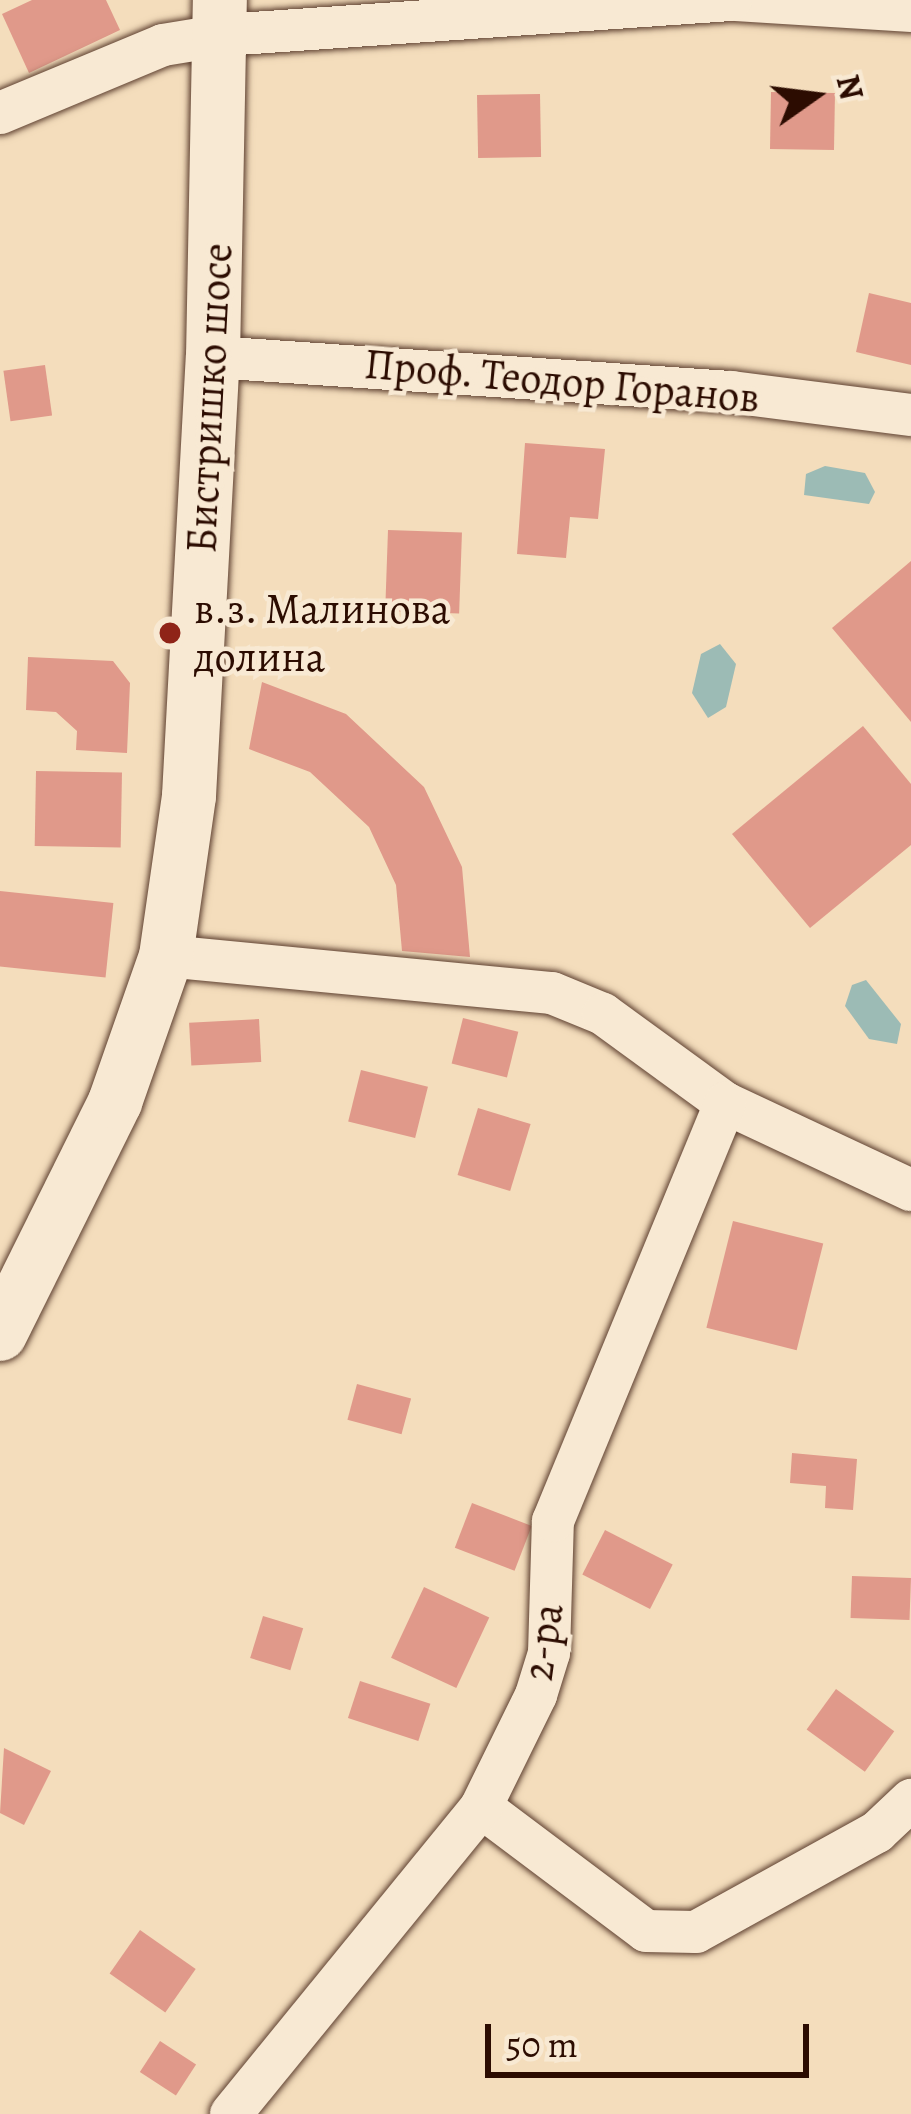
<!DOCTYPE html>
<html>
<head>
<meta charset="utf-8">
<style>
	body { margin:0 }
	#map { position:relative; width:911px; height:2114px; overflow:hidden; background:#f4ddbc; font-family:Alegreya,serif }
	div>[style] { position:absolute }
	.water>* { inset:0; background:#9cbbb5 }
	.building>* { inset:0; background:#e0998a; transform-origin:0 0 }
	.roads { filter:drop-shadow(0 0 3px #5e4030) drop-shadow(0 0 3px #5e4030) }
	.minor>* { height:42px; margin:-21px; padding:0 21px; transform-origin:21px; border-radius:21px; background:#f8e9d3 }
	.tertiary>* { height:54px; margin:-27px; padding:0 27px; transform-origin:27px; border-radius:27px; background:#f8e9d3 }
	.dots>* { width:33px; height:33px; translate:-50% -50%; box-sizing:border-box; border:6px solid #f8e9d3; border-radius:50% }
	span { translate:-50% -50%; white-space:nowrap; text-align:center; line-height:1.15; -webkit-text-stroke:9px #f8e9d3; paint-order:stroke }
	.street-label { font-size:42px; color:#2c0c01 }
	.poi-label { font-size:42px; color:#2c0c01 }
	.left { translate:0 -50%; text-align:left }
	.north { position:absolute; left:755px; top:36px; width:120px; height:120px; -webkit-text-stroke:9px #f8e9d3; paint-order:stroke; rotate:76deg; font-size:33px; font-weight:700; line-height:48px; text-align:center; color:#2c0c01 }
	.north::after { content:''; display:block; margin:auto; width:42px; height:54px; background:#2c0c01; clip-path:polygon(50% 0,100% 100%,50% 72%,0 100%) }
	.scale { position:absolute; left:485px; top:2024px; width:324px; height:54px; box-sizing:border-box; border:6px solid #2c0c01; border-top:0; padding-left:15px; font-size:36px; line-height:42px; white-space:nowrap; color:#2c0c01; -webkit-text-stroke:9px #f8e9d3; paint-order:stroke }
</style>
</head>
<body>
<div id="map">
	<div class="water">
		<i style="clip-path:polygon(825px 466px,865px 473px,875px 492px,869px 504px,804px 495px,806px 474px)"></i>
		<i style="clip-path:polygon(720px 644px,736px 664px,726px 707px,708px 718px,692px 693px,701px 654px)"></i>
		<i style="clip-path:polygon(866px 980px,901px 1024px,897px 1044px,869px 1039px,845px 1006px,852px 985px)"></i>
	</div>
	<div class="building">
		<i style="clip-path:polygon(32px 0,106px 0,120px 30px,29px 73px,2px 14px)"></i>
		<i style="left:771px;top:92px;width:64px;height:57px;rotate:1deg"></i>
		<i style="left:540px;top:94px;width:63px;height:63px;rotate:89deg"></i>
		<i style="clip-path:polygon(869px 293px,911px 303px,911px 365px,856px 352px)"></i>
		<i style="left:45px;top:365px;width:51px;height:42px;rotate:82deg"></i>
		<i style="clip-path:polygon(525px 443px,605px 449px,598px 519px,570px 517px,566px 558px,517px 554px)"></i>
		<i style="left:388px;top:530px;width:74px;height:81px;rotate:2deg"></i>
		<i style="clip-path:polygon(911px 561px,911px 722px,832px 628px)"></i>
		<i style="clip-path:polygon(28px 657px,113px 661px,130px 683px,127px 753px,76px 750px,77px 731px,56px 712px,26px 710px)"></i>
		<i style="clip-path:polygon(262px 682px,346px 714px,424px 787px,462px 867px,470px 957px,402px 951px,396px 885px,369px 827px,310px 772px,249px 749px)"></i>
		<i style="clip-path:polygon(863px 726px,911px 784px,911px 845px,810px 928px,732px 834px)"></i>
		<i style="left:36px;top:771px;width:86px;height:75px;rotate:1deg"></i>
		<i style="left:0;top:891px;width:114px;height:75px;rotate:6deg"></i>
		<i style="left:463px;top:1018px;width:57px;height:47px;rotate:14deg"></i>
		<i style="left:259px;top:1019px;width:43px;height:70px;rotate:87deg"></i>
		<i style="left:361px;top:1070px;width:69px;height:53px;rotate:14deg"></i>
		<i style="left:478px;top:1108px;width:55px;height:70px;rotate:17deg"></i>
		<i style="left:733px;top:1221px;width:93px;height:110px;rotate:14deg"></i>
		<i style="left:357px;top:1384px;width:56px;height:37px;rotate:15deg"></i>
		<i style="clip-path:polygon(792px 1453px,857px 1459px,853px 1510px,825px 1508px,826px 1486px,790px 1483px)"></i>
		<i style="left:472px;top:1503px;width:64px;height:48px;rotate:21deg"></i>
		<i style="left:605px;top:1530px;width:76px;height:50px;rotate:27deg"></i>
		<i style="left:852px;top:1576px;width:59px;height:42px;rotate:2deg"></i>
		<i style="left:424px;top:1587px;width:72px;height:78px;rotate:25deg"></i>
		<i style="left:263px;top:1616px;width:42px;height:44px;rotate:17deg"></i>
		<i style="left:360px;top:1681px;width:74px;height:39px;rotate:18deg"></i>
		<i style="left:836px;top:1689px;width:72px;height:50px;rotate:36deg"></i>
		<i style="clip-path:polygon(4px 1748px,51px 1771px,24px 1825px,0 1813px)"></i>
		<i style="left:140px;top:1930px;width:68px;height:53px;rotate:35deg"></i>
		<i style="left:160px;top:2041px;width:43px;height:37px;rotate:33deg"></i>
	</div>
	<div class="roads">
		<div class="minor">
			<i style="left:737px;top:0;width:174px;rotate:3.6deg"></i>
			<i style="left:0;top:113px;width:177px;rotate:-22.6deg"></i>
			<i style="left:163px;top:45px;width:62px;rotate:-9.3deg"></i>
			<i style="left:224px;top:35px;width:508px;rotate:-3.95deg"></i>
			<i style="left:213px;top:357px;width:519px;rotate:3.87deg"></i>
			<i style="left:731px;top:392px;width:181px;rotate:7.3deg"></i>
			<i style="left:166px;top:956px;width:388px;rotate:5.5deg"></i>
			<i style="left:552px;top:993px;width:55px;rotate:22.4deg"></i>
			<i style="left:603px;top:1014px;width:151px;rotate:36.1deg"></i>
			<i style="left:725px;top:1103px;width:205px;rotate:25.1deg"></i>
			<i style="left:481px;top:1807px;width:206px;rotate:36.9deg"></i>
			<i style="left:646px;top:1931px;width:50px;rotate:1.1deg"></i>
			<i style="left:696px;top:1932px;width:207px;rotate:-28.9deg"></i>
			<i style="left:877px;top:1832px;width:47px;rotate:-43.3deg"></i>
			<i style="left:231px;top:2114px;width:396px;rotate:-50.8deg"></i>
			<i style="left:481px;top:1807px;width:125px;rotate:-63.8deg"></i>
			<i style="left:536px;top:1695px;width:44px;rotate:-72.8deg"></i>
			<i style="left:549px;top:1653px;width:132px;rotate:-88.3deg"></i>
			<i style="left:553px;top:1521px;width:452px;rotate:-67.6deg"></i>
		</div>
		<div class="tertiary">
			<i style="left:0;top:1334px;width:259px;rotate:-63.6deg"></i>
			<i style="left:115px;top:1102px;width:155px;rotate:-70.7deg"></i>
			<i style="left:166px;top:956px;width:162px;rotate:-81.8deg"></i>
			<i style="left:189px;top:796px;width:440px;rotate:-86.9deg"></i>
			<i style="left:213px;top:357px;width:357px;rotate:-88.9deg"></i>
		</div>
	</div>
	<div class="dots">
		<i style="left:170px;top:633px;background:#8f2418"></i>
	</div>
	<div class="street-label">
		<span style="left:562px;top:381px;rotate:5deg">Проф. Теодор Горанов</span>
		<span style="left:209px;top:398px;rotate:-87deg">Бистришко шосе</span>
		<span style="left:543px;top:1642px;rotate:-82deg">2-ра</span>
	</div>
	<div class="poi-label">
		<span class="left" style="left:194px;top:633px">в.з. Малинова<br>долина</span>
	</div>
	<div class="north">N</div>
	<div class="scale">50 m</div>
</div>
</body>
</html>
